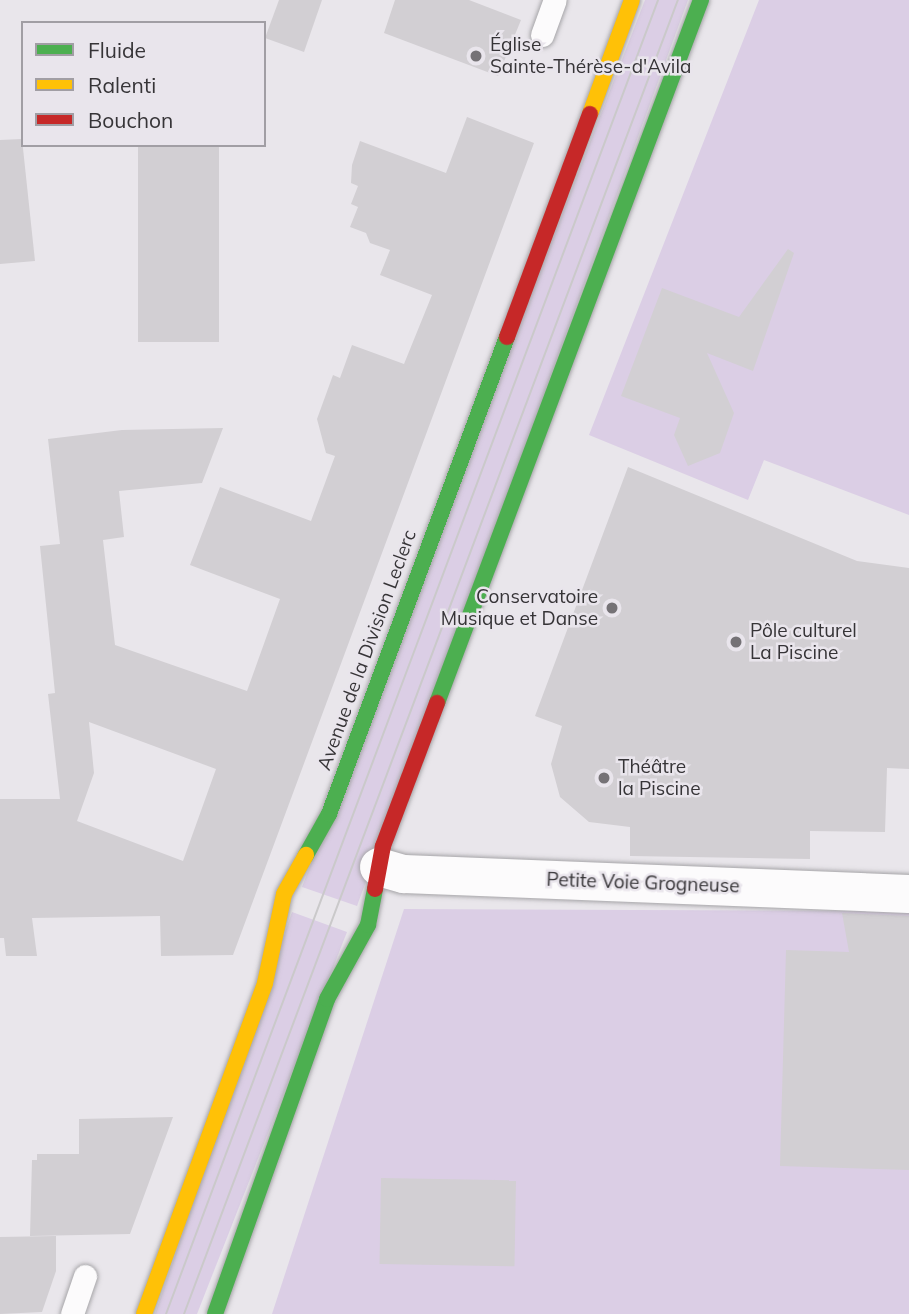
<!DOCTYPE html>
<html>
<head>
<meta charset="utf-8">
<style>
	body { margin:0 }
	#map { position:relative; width:909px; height:1314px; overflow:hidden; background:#e9e6eb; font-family:Mulish,sans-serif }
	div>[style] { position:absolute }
	.green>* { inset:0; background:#dbcee5 }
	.building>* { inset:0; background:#d2cfd3; transform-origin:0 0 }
	.roads { filter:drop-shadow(0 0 2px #a6a5a8) drop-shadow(0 0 2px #a6a5a8) }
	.lane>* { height:23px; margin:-11.5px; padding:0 11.5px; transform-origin:11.5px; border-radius:11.5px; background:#fcfbfc }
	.street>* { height:38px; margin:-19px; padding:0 19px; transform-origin:19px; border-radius:19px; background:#fcfbfc }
	.fast>* { height:16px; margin:-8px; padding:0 8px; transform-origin:8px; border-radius:8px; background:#4caf50 }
	.slow>* { height:16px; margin:-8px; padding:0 8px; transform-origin:8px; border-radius:8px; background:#ffc107 }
	.jam>* { height:16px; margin:-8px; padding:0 8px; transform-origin:8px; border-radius:8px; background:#c62828 }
	.tram>* { height:2px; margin:-1px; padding:0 1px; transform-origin:1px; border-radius:1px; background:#cac9ca }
	.dots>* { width:19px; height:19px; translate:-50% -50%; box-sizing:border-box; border:4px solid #e9e5ec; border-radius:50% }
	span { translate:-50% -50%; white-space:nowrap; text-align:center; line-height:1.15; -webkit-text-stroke:5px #e9e5ec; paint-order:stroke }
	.poi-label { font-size:19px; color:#363437 }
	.left { translate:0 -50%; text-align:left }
	.right { translate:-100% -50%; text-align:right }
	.street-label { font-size:19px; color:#363437 }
	.legend { position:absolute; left:21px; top:21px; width:245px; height:126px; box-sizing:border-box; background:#e9e5ec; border:2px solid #a19ea4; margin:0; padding:9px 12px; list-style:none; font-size:21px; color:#363437 }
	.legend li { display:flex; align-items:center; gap:14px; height:35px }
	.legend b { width:35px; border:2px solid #a19ea4 }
</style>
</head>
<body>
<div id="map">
	<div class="green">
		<i style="clip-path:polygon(645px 0,688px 0,357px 906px,302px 887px)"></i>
		<i style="clip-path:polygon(759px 0,909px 0,909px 515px,764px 460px,748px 500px,589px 435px)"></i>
		<i style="clip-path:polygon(404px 909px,909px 911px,909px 1314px,272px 1314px)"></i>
		<i style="clip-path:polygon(292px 912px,347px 932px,197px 1314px,155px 1314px)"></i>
	</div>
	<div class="building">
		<i style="clip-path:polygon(279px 0,322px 0,304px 52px,265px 38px)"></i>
		<i style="clip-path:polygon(395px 0,469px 0,521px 20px,498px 76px,384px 33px)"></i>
		<i style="clip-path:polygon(evenodd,467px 117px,534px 143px,233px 955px,161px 956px,160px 916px,32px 918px,37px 956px,6px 956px,4px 938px,0 938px,0 799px,60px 799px,48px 694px,55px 693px,40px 546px,60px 544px,48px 439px,122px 430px,223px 428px,202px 483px,119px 491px,124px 537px,103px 540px,115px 645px,247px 691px,280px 599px,190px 565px,220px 487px,311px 521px,335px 456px,326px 453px,317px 419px,333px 375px,340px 378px,352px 345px,404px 364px,432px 295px,380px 275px,390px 250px,370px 243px,366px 233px,350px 227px,358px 207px,351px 204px,358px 186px,351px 183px,352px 165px,360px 141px,446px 173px,467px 117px,89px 722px,216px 769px,183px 861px,77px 821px,94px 773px,89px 722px)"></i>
		<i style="clip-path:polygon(22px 139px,35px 261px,0 264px,0 140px)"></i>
		<i style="left:138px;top:145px;width:81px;height:197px"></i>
		<i style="clip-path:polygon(788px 249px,794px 253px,753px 371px,707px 353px,734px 413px,720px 453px,688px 466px,674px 435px,680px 418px,621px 396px,662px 288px,739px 317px)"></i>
		<i style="clip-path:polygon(628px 467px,857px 561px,909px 568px,909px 769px,887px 768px,885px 832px,810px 831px,810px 859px,630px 856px,630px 827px,589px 822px,560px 797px,551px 764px,562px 726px,535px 716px)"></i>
		<i style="clip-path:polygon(842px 913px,909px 916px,909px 1170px,780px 1166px,786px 950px,849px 952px)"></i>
		<i style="clip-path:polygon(173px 1117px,130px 1234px,30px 1236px,32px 1160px,37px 1160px,37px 1154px,79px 1154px,79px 1119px)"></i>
		<i style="left:381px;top:1178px;width:135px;height:86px;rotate:1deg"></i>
		<i style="clip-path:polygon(56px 1236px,56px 1271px,42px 1312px,0 1314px,0 1237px)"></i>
	</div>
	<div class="roads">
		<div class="lane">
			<i style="left:542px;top:35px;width:37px;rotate:-70deg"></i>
			<i style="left:72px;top:1314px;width:40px;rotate:-71.1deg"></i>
		</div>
		<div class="street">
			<i style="left:379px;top:867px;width:26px;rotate:16deg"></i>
			<i style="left:404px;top:874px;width:505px;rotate:2.27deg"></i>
		</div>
		<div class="fast">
			<i style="left:437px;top:703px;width:751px;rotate:-69.42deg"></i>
			<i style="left:306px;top:855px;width:47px;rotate:-60.7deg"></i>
			<i style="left:329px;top:814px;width:509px;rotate:-69.54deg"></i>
			<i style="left:215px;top:1314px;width:334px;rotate:-70.4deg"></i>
			<i style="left:327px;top:999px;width:85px;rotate:-61deg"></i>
			<i style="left:368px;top:925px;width:37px;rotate:-79deg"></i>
		</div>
		<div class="slow">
			<i style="left:590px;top:114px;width:121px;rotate:-69.8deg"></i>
			<i style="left:144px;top:1314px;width:352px;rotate:-69.9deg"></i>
			<i style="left:265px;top:983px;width:91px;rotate:-77.9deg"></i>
			<i style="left:284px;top:894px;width:45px;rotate:-60.6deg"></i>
		</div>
		<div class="jam">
			<i style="left:507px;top:337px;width:238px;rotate:-69.6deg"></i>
			<i style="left:375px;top:889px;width:44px;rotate:-79.5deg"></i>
			<i style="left:383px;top:846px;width:153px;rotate:-69.3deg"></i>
		</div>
	</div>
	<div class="tram">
		<i style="left:166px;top:1314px;width:1403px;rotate:-69.47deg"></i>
		<i style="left:184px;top:1314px;width:1404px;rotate:-69.4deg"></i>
	</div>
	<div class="dots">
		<i style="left:476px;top:56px;background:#757276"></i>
		<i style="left:612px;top:608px;background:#757276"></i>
		<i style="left:736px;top:642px;background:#757276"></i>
		<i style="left:604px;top:778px;background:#757276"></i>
	</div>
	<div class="poi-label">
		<span class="left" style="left:490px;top:56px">Église<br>Sainte-Thérèse-d'Avila</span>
		<span class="right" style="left:598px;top:608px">Conservatoire<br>Musique et Danse</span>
		<span class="left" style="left:750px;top:642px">Pôle culturel<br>La Piscine</span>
		<span class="left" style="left:618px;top:778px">Théâtre<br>la Piscine</span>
	</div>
	<div class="street-label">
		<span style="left:367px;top:650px;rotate:-70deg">Avenue de la Division Leclerc</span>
		<span style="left:643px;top:883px;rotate:2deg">Petite Voie Grogneuse</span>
	</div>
	<ul class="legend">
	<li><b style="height:9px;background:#4caf50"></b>Fluide</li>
	<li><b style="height:9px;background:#ffc107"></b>Ralenti</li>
	<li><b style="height:9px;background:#c62828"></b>Bouchon</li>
	</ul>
</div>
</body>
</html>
